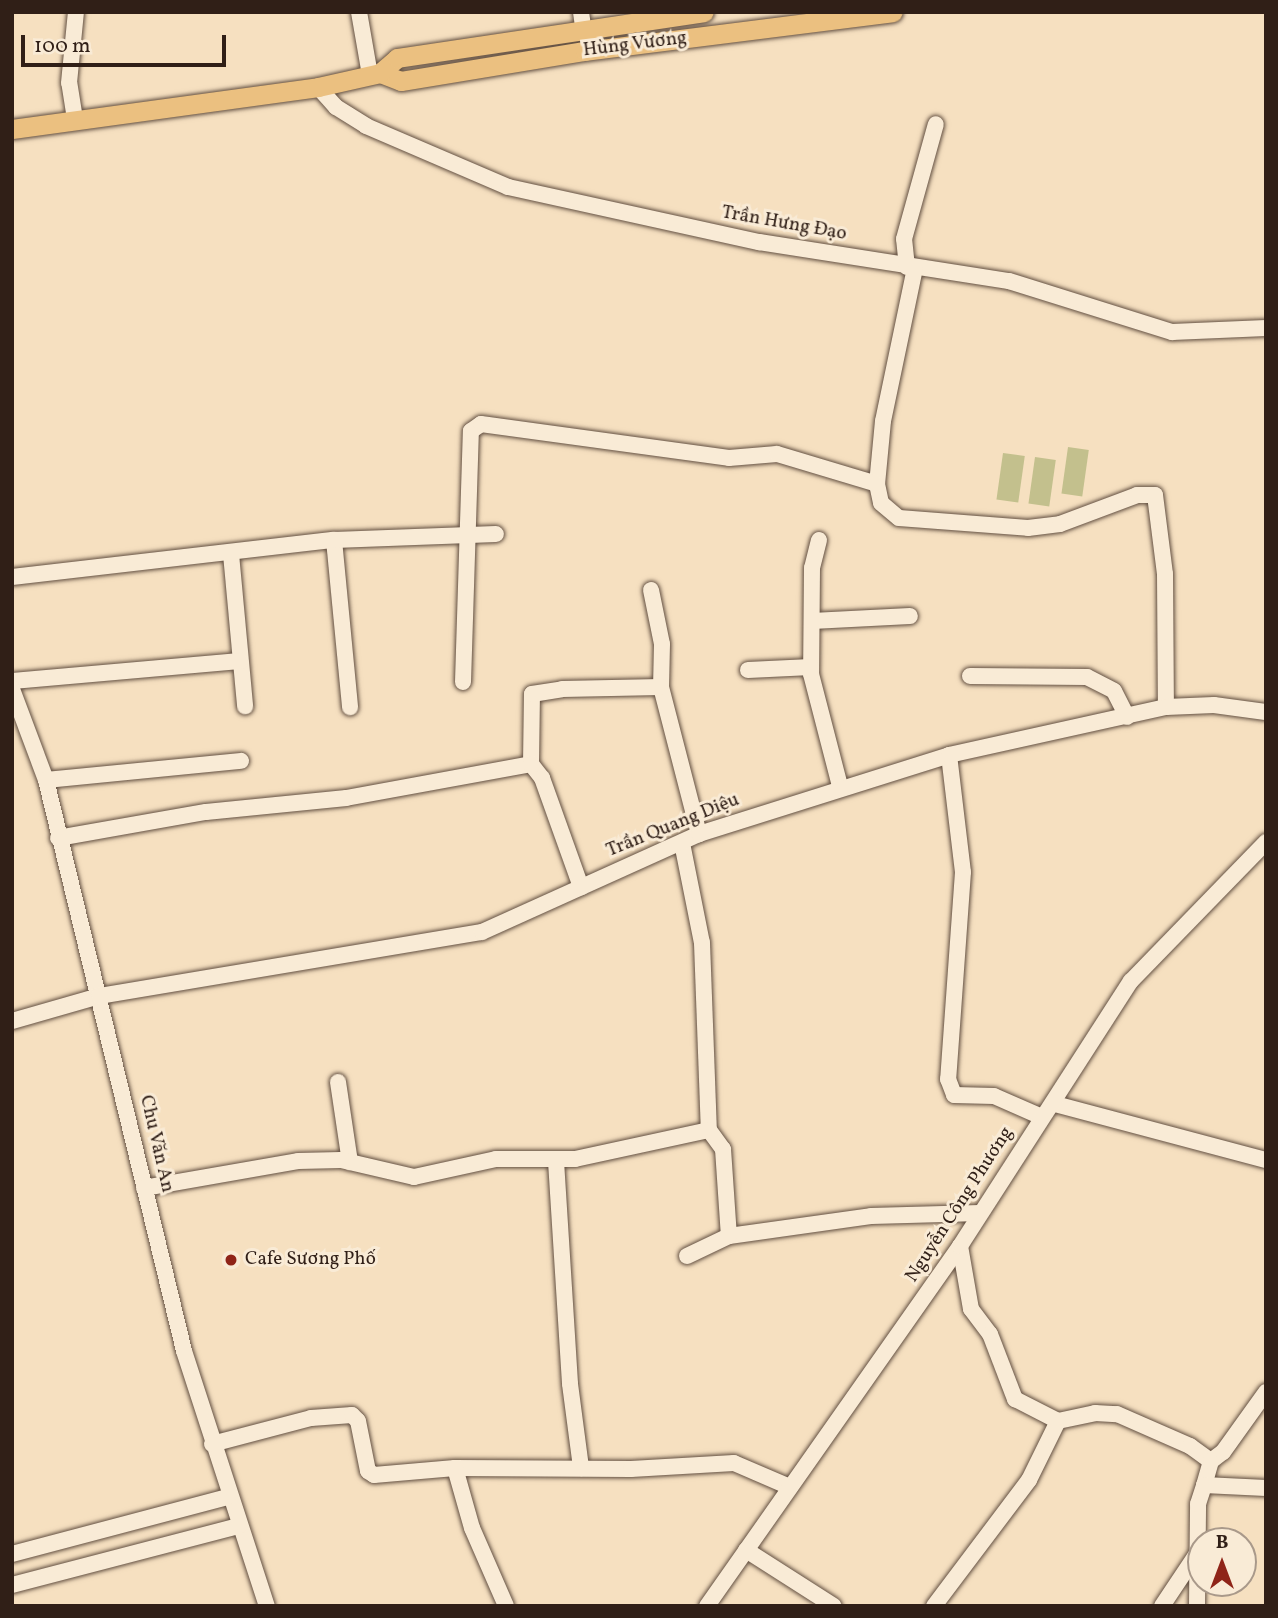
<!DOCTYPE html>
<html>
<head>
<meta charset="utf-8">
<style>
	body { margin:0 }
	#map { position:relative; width:1278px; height:1618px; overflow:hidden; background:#f6e0c0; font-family:Vollkorn,serif }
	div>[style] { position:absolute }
	.green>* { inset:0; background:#c3c08d; transform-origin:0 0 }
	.roads { filter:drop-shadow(0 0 2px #624f41) drop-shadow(0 0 2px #624f41) }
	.minor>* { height:16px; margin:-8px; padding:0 8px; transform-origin:8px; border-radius:8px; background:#f9ebd6 }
	.major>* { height:19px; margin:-9.5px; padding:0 9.5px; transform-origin:9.5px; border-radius:9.5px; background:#ebc080 }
	.dots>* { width:19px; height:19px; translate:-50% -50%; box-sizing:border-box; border:4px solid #f9ebd6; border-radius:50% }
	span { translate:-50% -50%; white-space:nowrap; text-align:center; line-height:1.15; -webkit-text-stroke:6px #f9ebd6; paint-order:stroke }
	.street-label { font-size:19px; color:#301f17 }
	.poi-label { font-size:19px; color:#301f17 }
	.left { translate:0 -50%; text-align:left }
	.frame { position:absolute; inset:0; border:14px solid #301f17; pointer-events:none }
	.north { position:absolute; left:1187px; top:1527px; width:70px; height:70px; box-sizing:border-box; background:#f9ebd6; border:2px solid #a9998a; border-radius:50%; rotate:0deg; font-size:19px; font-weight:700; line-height:28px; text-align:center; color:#301f17 }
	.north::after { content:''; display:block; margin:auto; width:24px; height:32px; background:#8f2418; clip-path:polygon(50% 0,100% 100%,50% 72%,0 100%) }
	.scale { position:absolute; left:21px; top:35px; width:205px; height:32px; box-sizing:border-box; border:4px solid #301f17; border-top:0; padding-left:9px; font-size:21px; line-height:24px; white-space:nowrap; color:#301f17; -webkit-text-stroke:5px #f9ebd6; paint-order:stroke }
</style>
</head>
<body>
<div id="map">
	<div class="green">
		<i style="left:1068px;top:447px;width:21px;height:47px;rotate:8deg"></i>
		<i style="left:1003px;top:453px;width:22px;height:47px;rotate:8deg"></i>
		<i style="left:1035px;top:457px;width:21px;height:47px;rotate:8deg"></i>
	</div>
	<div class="roads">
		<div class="minor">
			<i style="left:359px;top:12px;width:64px;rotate:80.1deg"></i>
			<i style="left:581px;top:12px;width:15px;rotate:82deg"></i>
			<i style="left:318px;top:87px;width:27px;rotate:48deg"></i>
			<i style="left:336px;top:107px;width:36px;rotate:32deg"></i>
			<i style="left:366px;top:126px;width:155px;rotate:23.2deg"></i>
			<i style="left:508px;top:187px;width:257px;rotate:12.4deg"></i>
			<i style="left:759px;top:242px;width:253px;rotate:8.9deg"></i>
			<i style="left:1009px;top:281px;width:171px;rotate:17.4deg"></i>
			<i style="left:1172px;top:332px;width:94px;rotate:-2.4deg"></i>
			<i style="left:75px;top:119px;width:36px;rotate:-99deg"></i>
			<i style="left:69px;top:83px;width:71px;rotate:-84.4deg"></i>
			<i style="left:907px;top:267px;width:28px;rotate:-96deg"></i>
			<i style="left:904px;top:239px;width:119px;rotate:-74.5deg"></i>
			<i style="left:915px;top:268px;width:156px;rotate:101.8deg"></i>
			<i style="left:883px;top:421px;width:63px;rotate:95.4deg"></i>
			<i style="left:877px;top:484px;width:19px;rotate:78deg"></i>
			<i style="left:881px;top:503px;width:23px;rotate:40deg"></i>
			<i style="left:899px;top:518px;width:129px;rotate:4.4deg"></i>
			<i style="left:1028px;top:528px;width:32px;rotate:-7deg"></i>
			<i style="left:1060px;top:524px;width:82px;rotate:-20.6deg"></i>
			<i style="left:1137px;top:495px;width:18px"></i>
			<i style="left:1155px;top:495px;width:80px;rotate:82.8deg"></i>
			<i style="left:1165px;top:574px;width:133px;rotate:89.6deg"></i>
			<i style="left:334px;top:540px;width:168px;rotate:84.5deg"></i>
			<i style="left:819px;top:540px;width:29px;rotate:104deg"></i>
			<i style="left:812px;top:568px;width:106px;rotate:90.5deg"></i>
			<i style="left:811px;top:674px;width:116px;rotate:75.5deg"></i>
			<i style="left:231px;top:554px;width:153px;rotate:84.7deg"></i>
			<i style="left:12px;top:577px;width:324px;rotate:-6.6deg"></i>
			<i style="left:334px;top:540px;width:162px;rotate:-2.1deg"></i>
			<i style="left:651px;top:590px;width:55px;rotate:78.5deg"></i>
			<i style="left:662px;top:644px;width:43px;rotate:91.3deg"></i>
			<i style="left:661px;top:687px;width:152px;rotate:75.5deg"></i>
			<i style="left:812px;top:621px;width:98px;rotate:-2.9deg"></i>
			<i style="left:748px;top:670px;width:63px;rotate:-2.7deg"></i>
			<i style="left:970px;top:676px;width:117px;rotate:0.5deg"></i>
			<i style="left:1087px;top:677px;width:30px;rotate:27deg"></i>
			<i style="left:1114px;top:691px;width:29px;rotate:63deg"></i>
			<i style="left:12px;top:681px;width:229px;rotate:-5deg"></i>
			<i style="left:463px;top:682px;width:251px;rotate:-88.2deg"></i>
			<i style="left:471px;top:431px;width:12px;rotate:-35deg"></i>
			<i style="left:481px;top:424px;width:250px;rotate:7.8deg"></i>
			<i style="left:729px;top:458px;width:48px;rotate:-4.8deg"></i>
			<i style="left:777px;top:454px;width:104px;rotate:16.7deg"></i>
			<i style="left:12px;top:689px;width:97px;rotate:69.5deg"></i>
			<i style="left:46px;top:780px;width:587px;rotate:76.41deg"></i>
			<i style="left:184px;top:1351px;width:268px;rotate:72deg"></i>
			<i style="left:949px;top:755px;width:118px;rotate:83.2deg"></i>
			<i style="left:963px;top:872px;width:208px;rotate:94.1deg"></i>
			<i style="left:948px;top:1079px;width:17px;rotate:69deg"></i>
			<i style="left:954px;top:1095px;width:40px;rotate:1.4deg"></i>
			<i style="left:994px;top:1096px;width:52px;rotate:23.6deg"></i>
			<i style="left:531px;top:764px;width:70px;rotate:-89.2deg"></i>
			<i style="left:532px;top:694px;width:30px;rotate:-9deg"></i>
			<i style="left:562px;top:689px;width:99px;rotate:-1.2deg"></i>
			<i style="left:46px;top:780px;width:196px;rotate:-5.6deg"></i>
			<i style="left:58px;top:838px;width:150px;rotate:-10deg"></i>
			<i style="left:206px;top:812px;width:141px;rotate:-5.7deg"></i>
			<i style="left:346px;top:798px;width:188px;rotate:-10.4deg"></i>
			<i style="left:531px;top:764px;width:18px;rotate:52deg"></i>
			<i style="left:542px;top:778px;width:116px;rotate:70.3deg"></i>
			<i style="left:682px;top:843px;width:102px;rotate:78.7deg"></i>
			<i style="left:702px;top:943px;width:187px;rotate:87.9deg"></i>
			<i style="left:12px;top:1021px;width:91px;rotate:-16deg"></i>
			<i style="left:99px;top:996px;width:388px;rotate:-9.5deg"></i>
			<i style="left:482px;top:932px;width:238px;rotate:-24.3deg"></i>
			<i style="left:699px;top:834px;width:262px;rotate:-17.5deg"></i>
			<i style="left:949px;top:755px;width:222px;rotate:-12.5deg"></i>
			<i style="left:1166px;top:707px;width:48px;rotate:-2.4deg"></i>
			<i style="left:1214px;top:705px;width:52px;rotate:7.7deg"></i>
			<i style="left:338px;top:1082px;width:81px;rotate:81.5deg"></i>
			<i style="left:1055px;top:1104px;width:218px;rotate:14.9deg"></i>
			<i style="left:556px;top:1161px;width:223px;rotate:86.4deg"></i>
			<i style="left:570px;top:1384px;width:85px;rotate:82.5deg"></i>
			<i style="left:144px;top:1188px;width:156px;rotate:-9.9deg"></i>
			<i style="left:298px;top:1161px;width:43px;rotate:-1.3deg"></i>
			<i style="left:341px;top:1160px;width:75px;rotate:13.1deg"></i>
			<i style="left:414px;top:1177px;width:84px;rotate:-12.4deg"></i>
			<i style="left:496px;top:1159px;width:79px"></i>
			<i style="left:575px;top:1159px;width:137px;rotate:-12.2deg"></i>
			<i style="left:709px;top:1130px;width:24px;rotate:54deg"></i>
			<i style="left:723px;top:1149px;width:87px;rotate:86.1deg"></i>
			<i style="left:729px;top:1236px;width:143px;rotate:-8deg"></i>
			<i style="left:871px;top:1216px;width:109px;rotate:-1.6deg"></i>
			<i style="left:960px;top:1246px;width:64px;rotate:80.1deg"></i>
			<i style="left:971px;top:1309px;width:31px;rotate:53deg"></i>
			<i style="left:990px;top:1334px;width:70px;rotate:69deg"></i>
			<i style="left:1015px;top:1399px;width:48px;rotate:27.1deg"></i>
			<i style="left:1058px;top:1421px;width:38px;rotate:-12deg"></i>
			<i style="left:1095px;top:1413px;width:22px;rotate:3deg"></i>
			<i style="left:1117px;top:1414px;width:80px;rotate:23.7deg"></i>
			<i style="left:1190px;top:1446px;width:26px;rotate:36deg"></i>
			<i style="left:1211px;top:1461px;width:25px;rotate:106deg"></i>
			<i style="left:687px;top:1256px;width:47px;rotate:-25.5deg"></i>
			<i style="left:212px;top:1444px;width:102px;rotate:-14.7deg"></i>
			<i style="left:311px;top:1418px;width:41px;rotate:-4.2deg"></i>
			<i style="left:352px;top:1415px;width:8px;rotate:45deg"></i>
			<i style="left:358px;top:1421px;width:51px;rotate:78.7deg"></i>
			<i style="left:368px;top:1471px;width:7px;rotate:34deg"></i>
			<i style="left:374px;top:1475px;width:81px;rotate:-4.9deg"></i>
			<i style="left:455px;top:1468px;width:176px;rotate:0.3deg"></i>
			<i style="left:631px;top:1469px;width:103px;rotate:-3.3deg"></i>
			<i style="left:734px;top:1463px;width:61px;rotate:23.2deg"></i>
			<i style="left:1211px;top:1461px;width:15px;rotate:-37deg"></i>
			<i style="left:1223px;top:1452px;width:74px;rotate:-54.4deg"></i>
			<i style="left:455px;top:1468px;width:62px;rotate:74.2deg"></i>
			<i style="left:472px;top:1528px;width:85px;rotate:66.4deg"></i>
			<i style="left:746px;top:1550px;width:104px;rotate:32.5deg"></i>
			<i style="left:12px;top:1554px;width:223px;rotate:-14.8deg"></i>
			<i style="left:12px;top:1585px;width:235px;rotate:-14.6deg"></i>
			<i style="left:707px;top:1606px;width:440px;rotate:-54.9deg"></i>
			<i style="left:960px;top:1246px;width:315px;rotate:-57.2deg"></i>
			<i style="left:1131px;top:981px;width:194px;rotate:-45.8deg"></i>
			<i style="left:934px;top:1606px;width:158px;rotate:-53deg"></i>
			<i style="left:1029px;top:1480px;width:66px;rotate:-63.8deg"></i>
			<i style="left:1162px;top:1606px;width:65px;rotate:-56.3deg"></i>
			<i style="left:1197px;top:1606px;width:102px;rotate:-89.4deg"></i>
			<i style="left:1198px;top:1504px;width:20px;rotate:-72deg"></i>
			<i style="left:1204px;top:1485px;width:62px;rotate:2.8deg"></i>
		</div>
		<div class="major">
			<i style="left:380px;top:73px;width:22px;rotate:21deg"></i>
			<i style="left:401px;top:81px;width:186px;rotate:-9.3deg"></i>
			<i style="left:585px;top:51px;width:310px;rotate:-7.2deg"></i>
			<i style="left:12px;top:129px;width:309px;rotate:-7.8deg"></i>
			<i style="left:318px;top:87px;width:64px;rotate:-12.7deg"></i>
			<i style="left:380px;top:73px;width:23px;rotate:-41deg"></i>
			<i style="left:397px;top:58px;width:310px;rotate:-8.5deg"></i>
		</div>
	</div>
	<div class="dots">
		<i style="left:231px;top:1260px;background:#8f2418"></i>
	</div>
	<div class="street-label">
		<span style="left:635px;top:45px;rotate:-7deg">Hùng Vương</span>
		<span style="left:784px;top:224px;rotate:10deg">Trần Hưng Đạo</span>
		<span style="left:673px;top:826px;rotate:-22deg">Trần Quang Diệu</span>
		<span style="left:156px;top:1144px;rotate:77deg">Chu Văn An</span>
		<span style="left:960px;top:1205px;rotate:-57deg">Nguyễn Công Phương</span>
	</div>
	<div class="poi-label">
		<span class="left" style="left:245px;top:1260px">Cafe Sương Phố</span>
	</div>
	<div class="frame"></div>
	<div class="north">B</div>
	<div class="scale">100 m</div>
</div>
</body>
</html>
